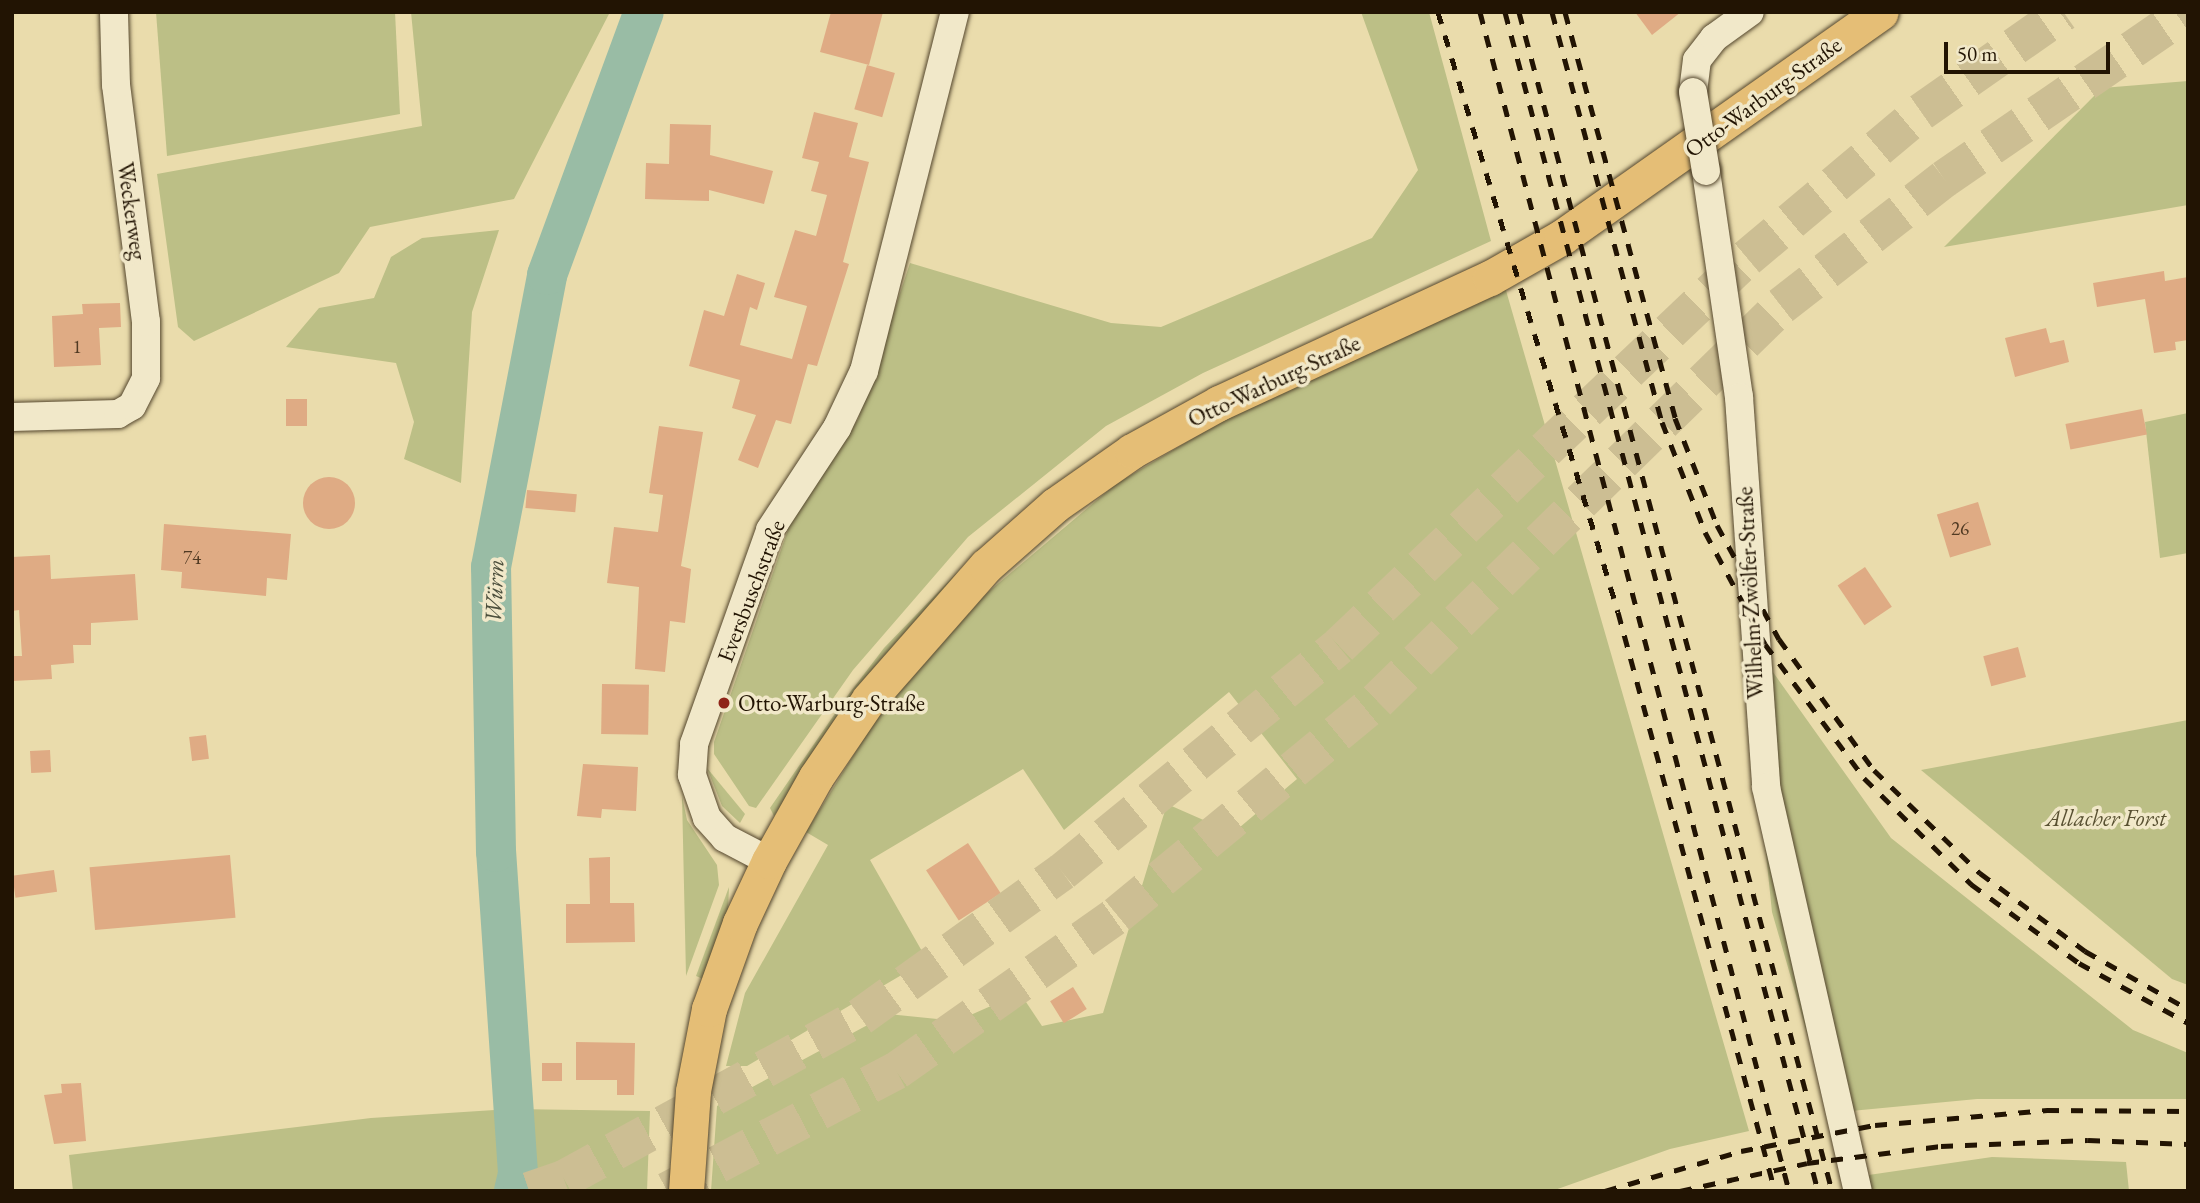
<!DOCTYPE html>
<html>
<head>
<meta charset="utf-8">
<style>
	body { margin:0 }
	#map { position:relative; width:2200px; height:1203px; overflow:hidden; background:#eadcac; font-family:"EB Garamond",serif }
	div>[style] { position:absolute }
	.green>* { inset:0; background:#bcbf86 }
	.river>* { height:40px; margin:-20px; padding:0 20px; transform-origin:20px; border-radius:20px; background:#99bca5 }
	.building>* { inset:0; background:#dfab84; transform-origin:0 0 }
	.round { border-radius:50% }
	.highway-tunnel>* { height:38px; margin-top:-19px; transform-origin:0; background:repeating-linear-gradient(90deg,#ccbe93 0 38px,transparent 0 57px) }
	.roads { filter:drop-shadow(0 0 2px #54462d) drop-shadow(0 0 2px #54462d) }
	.minor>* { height:28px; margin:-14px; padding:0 14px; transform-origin:14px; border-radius:14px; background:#f1e8c9 }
	.major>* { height:35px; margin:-17.5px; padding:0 17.5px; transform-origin:17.5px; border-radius:17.5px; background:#e5be76 }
	.rail>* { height:5px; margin-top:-2.5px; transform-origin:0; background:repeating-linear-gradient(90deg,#221403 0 12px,transparent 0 24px) }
	.bridges { filter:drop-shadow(0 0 2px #54462d) drop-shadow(0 0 2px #54462d) }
	.minor-bridge>* { height:28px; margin:-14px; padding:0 14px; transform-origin:14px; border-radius:14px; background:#f1e8c9 }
	.dots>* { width:19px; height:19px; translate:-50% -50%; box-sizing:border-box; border:4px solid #f1e8c9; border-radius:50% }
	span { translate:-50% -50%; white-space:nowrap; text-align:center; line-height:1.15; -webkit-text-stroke:7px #f1e8c9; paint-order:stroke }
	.number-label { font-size:19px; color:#513a23 }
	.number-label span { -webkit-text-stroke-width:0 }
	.street-label { font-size:23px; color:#221403 }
	.poi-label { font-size:23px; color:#221403 }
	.left { translate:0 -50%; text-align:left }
	.park-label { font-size:23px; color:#585031; font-style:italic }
	.water-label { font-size:24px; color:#4c4f3c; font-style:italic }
	.frame { position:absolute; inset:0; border:14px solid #221403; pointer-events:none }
	.scale { position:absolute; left:1944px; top:42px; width:166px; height:32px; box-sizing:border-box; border:4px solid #221403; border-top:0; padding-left:9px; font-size:21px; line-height:24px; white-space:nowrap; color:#221403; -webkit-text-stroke:5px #f1e8c9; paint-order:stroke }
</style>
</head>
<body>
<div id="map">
	<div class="green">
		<i style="clip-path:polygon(156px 12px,395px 12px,400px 114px,167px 156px)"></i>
		<i style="clip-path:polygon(411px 12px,610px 12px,514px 199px,370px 227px,339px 273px,194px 341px,178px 327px,157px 174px,422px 126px)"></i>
		<i style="clip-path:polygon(1361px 12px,1429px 12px,1491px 241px,1203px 373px,1106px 426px,968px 537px,853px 670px,756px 808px,749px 806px,714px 754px,714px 742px,791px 521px,858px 419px,910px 263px,1111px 323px,1161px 327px,1372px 238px,1418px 170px)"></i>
		<i style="clip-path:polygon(2188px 81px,2188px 205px,1944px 247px,2102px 88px)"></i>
		<i style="clip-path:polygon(499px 230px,472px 312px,461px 483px,404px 459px,414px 422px,396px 363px,286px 347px,319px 308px,374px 298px,391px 257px,422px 238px)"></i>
		<i style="clip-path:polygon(1505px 287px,1749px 1131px,1670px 1149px,1552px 1191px,711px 1191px,717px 1106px,888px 1014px,957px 1021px,1020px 993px,1042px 1026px,1103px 1013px,1167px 804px,1233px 833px,1297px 779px,1229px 692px,1064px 830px,1023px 769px,870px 860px,927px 960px,747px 1066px,726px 1066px,745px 993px,828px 845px,806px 832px,879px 714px,974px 604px,1116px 484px,1234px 414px)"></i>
		<i style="clip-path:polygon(2188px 413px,2188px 553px,2160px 558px,2145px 422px)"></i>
		<i style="clip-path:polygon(976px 553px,810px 760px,774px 816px,770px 808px,845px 699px,884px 648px)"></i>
		<i style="clip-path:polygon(1743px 630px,1891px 838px,2133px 1030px,2188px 1053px,2188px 1099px,1977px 1099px,1830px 1113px,1772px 912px)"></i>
		<i style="clip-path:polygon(2188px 720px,2188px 985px,2172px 979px,1921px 770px)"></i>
		<i style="clip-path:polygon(707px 768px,745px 814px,740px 823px,722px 806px)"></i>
		<i style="clip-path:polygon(682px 796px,687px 820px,717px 865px,719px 885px,686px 976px)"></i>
		<i style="clip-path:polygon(729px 887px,728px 910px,703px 979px,696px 976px)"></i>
		<i style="clip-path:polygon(511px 1109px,650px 1111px,647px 1191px,73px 1191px,69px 1155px,371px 1118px)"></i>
		<i style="clip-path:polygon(1992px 1157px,2126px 1162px,2129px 1191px,1851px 1191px,1848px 1178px)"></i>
	</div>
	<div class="river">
		<i style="left:514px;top:1191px;width:18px;rotate:-77deg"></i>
		<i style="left:518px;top:1173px;width:322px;rotate:-93.9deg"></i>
		<i style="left:496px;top:852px;width:285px;rotate:-91deg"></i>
		<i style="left:491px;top:567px;width:297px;rotate:-79.1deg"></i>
		<i style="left:547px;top:275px;width:280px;rotate:-69.8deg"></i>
	</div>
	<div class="building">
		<i style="clip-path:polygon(831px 12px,883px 12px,869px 65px,820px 52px)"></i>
		<i style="clip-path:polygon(1635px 12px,1681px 12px,1652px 35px)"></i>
		<i style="left:867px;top:65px;width:29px;height:46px;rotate:16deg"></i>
		<i style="clip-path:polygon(814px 112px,858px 123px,849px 157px,869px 162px,843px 262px,849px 264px,817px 366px,808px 364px,791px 424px,776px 420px,758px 468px,738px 460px,756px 415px,732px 408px,740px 380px,689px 366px,704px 310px,724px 316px,737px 274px,765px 283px,757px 310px,750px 307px,740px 345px,792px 359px,807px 306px,774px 297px,795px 230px,816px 236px,827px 195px,811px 191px,819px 162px,802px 158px)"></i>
		<i style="clip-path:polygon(670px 124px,711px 125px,710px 155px,773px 171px,764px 204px,709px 190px,709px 201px,645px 199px,646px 163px,669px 164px)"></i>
		<i style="clip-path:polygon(2164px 271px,2165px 281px,2188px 277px,2188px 340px,2175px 342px,2176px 350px,2154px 353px,2145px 299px,2097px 307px,2093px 283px)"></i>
		<i style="clip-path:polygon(120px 303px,121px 327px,99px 328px,101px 365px,54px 367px,52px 316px,83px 314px,82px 304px)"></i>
		<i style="clip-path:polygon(2046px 328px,2050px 343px,2064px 340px,2069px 362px,2015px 377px,2005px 338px)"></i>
		<i style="left:286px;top:399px;width:21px;height:27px"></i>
		<i style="left:2142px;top:409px;width:26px;height:78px;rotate:79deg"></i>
		<i style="clip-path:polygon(659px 426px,703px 432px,681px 566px,691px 569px,685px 623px,670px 621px,665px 672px,635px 669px,639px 587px,607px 583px,614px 527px,658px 532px,663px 495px,649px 493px)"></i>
		<i class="round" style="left:303px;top:477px;width:52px;height:52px"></i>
		<i style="left:527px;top:490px;width:50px;height:18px;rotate:5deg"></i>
		<i style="left:1978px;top:502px;width:45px;height:43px;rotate:73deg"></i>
		<i style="clip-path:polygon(164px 524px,291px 534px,287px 580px,267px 578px,266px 596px,181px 588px,182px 572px,161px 570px)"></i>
		<i style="clip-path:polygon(50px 555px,51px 579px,135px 574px,138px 620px,91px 623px,91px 645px,73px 645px,74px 663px,51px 665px,52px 679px,12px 681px,12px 656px,22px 656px,19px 610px,12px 611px,12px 557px)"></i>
		<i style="left:1865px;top:567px;width:48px;height:33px;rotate:56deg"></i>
		<i style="left:2018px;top:647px;width:31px;height:36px;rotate:75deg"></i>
		<i style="left:602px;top:684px;width:47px;height:50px;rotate:1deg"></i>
		<i style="left:206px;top:735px;width:24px;height:17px;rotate:83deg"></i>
		<i style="left:50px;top:750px;width:22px;height:20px;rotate:87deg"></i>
		<i style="clip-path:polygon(583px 764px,638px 767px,636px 811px,602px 809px,601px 818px,577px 816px)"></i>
		<i style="left:968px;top:843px;width:60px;height:50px;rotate:57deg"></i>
		<i style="left:230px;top:855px;width:63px;height:141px;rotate:85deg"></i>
		<i style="clip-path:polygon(610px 857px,610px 903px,634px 903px,635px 942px,566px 943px,566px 904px,590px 904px,589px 858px)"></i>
		<i style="left:54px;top:870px;width:22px;height:42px;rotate:82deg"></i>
		<i style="left:1073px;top:987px;width:26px;height:27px;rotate:58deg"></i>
		<i style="clip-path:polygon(576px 1042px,635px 1043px,634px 1095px,617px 1095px,617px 1080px,576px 1080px)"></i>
		<i style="left:542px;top:1063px;width:20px;height:18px"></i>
		<i style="clip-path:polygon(81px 1083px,86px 1141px,54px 1144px,44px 1095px,62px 1093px,61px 1084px)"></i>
	</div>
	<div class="highway-tunnel">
		<i style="left:529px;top:1191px;width:37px;rotate:-19deg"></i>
		<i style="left:564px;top:1179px;width:337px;rotate:-28.7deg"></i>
		<i style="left:860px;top:1017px;width:249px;rotate:-35.7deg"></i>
		<i style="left:1062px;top:872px;width:357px;rotate:-39.2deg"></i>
		<i style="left:1339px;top:646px;width:563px;rotate:-43.56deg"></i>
		<i style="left:1747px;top:258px;width:227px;rotate:-40deg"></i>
		<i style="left:1921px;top:112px;width:174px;rotate:-35deg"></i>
		<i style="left:667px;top:1191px;width:259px;rotate:-27.7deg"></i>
		<i style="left:896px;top:1071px;width:271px;rotate:-35.2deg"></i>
		<i style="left:1117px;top:915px;width:337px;rotate:-39.5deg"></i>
		<i style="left:1377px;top:701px;width:565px;rotate:-44.35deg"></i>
		<i style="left:1781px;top:306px;width:207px;rotate:-37.9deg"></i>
		<i style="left:1944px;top:179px;width:295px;rotate:-34.5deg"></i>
	</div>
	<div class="roads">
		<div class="minor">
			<i style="left:1693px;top:92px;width:32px;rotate:-83deg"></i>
			<i style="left:1697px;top:60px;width:28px;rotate:-52deg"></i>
			<i style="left:1714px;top:38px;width:44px;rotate:-35.8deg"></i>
			<i style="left:1706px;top:171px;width:228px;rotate:81.7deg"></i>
			<i style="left:1739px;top:397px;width:391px;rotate:86deg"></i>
			<i style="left:1766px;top:787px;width:414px;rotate:77.2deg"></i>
			<i style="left:12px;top:417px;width:106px;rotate:-1.6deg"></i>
			<i style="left:118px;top:414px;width:16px;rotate:-30deg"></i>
			<i style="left:132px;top:406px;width:31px;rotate:-63deg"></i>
			<i style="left:146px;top:378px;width:56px;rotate:-90deg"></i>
			<i style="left:146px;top:322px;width:239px;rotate:-97.2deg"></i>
			<i style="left:116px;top:85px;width:73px;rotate:-91.6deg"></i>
			<i style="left:769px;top:861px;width:50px;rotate:-152.4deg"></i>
			<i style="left:725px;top:838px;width:27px;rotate:-132deg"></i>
			<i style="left:707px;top:818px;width:46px;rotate:-109.2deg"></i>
			<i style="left:692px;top:775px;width:31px;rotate:-86deg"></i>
			<i style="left:694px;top:744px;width:227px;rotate:-70.4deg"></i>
			<i style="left:770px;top:530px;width:122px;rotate:-56.7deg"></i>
			<i style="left:837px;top:428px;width:63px;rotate:-64.7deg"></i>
			<i style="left:864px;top:371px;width:370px;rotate:-75.8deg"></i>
		</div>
		<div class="major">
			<i style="left:686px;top:1191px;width:100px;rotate:-86deg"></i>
			<i style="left:693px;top:1091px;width:84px;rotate:-79deg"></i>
			<i style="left:709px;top:1009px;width:91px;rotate:-70.2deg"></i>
			<i style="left:740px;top:923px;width:68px;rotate:-64.9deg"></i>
			<i style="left:769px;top:861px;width:96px;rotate:-60.8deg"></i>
			<i style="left:816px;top:777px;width:94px;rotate:-55.8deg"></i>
			<i style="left:869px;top:699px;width:177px;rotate:-48.7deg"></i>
			<i style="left:986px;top:566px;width:92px;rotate:-41.5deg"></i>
			<i style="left:1055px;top:505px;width:94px;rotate:-35deg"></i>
			<i style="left:1132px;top:451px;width:99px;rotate:-28.9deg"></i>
			<i style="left:1219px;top:403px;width:298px;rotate:-24.8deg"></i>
			<i style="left:1490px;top:278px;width:83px;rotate:-29.7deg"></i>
			<i style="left:1562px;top:237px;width:390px;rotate:-35.2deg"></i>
		</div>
	</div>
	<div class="rail">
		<i style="left:1438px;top:12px;width:626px;rotate:73.3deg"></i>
		<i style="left:1618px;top:612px;width:600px;rotate:74.83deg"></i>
		<i style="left:1480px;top:12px;width:1219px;rotate:75.31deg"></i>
		<i style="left:1505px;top:12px;width:1220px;rotate:75.13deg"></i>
		<i style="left:1519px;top:12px;width:1220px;rotate:75.13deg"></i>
		<i style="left:1552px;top:12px;width:424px;rotate:75deg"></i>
		<i style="left:1662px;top:422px;width:118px;rotate:68.6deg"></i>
		<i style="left:1705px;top:532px;width:127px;rotate:61.8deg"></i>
		<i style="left:1765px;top:644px;width:167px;rotate:53.5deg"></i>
		<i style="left:1864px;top:778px;width:151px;rotate:44.7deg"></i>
		<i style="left:1971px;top:884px;width:134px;rotate:36.2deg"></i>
		<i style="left:2079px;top:963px;width:124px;rotate:28.8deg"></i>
		<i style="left:1565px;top:12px;width:421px;rotate:74.8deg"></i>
		<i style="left:1675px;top:418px;width:115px;rotate:68.6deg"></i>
		<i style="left:1717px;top:525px;width:130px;rotate:61.5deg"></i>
		<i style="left:1779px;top:639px;width:162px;rotate:54.1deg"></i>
		<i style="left:1874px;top:770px;width:148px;rotate:44.2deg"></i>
		<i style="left:1980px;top:873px;width:131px;rotate:36.6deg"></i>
		<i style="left:2085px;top:951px;width:118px;rotate:29.4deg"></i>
		<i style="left:1605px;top:1191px;width:142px;rotate:-16.4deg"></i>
		<i style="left:1741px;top:1151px;width:136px;rotate:-11deg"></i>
		<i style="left:1875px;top:1125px;width:173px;rotate:-5deg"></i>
		<i style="left:2047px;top:1110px;width:141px;rotate:0.4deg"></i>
		<i style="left:1680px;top:1191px;width:130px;rotate:-12.4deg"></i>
		<i style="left:1807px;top:1163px;width:135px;rotate:-7.2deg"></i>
		<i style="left:1941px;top:1146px;width:147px;rotate:-2.3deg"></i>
		<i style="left:2088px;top:1140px;width:100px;rotate:2.3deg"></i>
	</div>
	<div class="bridges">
		<div class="minor-bridge">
			<i style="left:1693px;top:92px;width:80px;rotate:80.7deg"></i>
		</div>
	</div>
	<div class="dots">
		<i style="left:724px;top:703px;background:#8f2418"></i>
	</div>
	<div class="number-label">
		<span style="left:77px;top:347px">1</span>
		<span style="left:1960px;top:529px">26</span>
		<span style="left:192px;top:558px">74</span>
	</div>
	<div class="street-label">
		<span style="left:1763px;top:97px;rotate:-36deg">Otto-Warburg-Straße</span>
		<span style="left:132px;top:211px;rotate:82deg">Weckerweg</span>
		<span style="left:1274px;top:381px;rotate:-25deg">Otto-Warburg-Straße</span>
		<span style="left:751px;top:591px;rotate:-69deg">Eversbuschstraße</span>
		<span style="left:1750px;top:593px;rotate:-93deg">Wilhelm-Zwölfer-Straße</span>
	</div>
	<div class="poi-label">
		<span class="left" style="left:738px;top:703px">Otto-Warburg-Straße</span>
	</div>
	<div class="park-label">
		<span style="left:2106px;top:818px">Allacher Forst</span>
	</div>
	<div class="water-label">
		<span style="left:494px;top:591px;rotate:-88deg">Würm</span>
	</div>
	<div class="frame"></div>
	<div class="scale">50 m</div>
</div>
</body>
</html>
